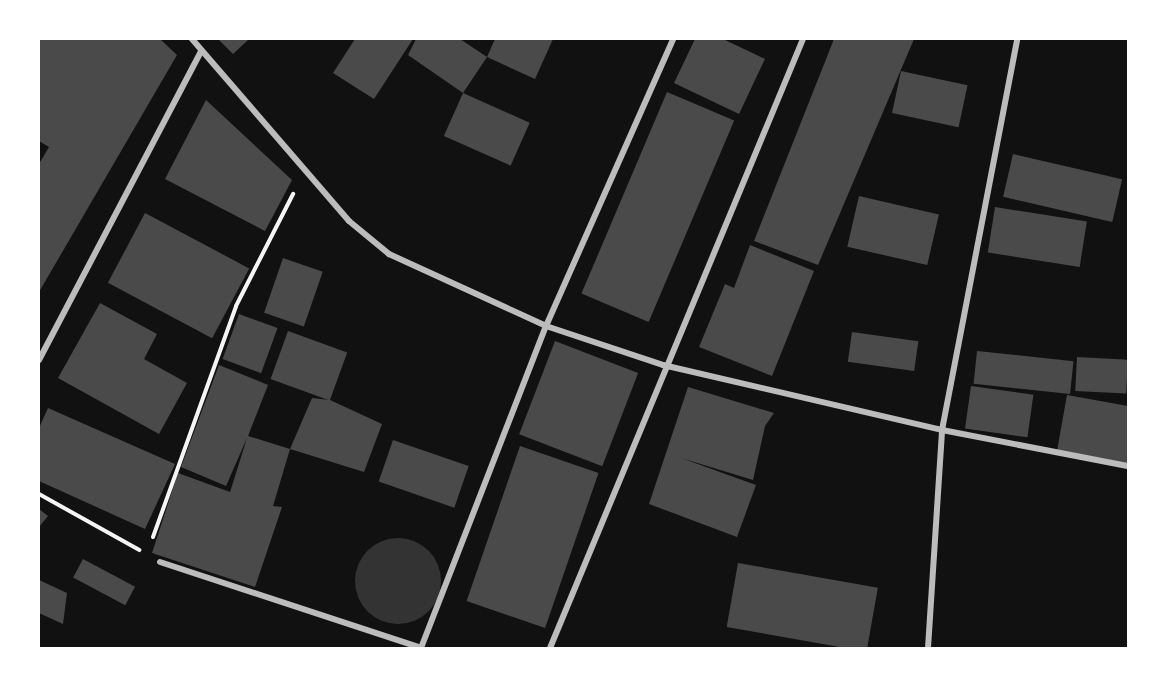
<!DOCTYPE html>
<html>
<head>
<meta charset="utf-8">
<style>
	body { margin:0 }
	#map { position:relative; width:1167px; height:687px; overflow:hidden; background:#111; font-family:"Archivo Narrow",sans-serif }
	div>[style] { position:absolute }
	.water>* { inset:0; background:#333 }
	.round { border-radius:50% }
	.building>* { inset:0; background:#4a4a4a; transform-origin:0 0 }
	.path>* { height:4px; margin:-2px; padding:0 2px; transform-origin:2px; border-radius:2px; background:#f5f5f5 }
	.minor>* { height:6px; margin:-3px; padding:0 3px; transform-origin:3px; border-radius:3px; background:#bcbcbc }
	span { translate:-50% -50%; white-space:nowrap; text-align:center; line-height:1.15; -webkit-text-stroke:4.5px #fff; paint-order:stroke }
	.frame { position:absolute; inset:0; border:40px solid #fff; pointer-events:none }
</style>
</head>
<body>
<div id="map">
	<div class="water">
		<i class="round" style="left:355px;top:538px;width:86px;height:86px"></i>
	</div>
	<div class="building">
		<i style="clip-path:polygon(39px 39px,160px 39px,177px 55px,39px 292px,39px 164px,49px 147px,39px 141px)"></i>
		<i style="clip-path:polygon(218px 39px,249px 39px,233px 54px)"></i>
		<i style="clip-path:polygon(355px 39px,413px 39px,374px 99px,333px 73px)"></i>
		<i style="clip-path:polygon(416px 39px,460px 39px,487px 57px,463px 93px,408px 55px)"></i>
		<i style="clip-path:polygon(495px 39px,553px 39px,535px 79px,487px 57px)"></i>
		<i style="clip-path:polygon(695px 39px,723px 39px,765px 59px,739px 114px,674px 83px)"></i>
		<i style="clip-path:polygon(834px 39px,914px 39px,818px 265px,754px 241px)"></i>
		<i style="left:901px;top:71px;width:68px;height:43px;rotate:12deg"></i>
		<i style="left:667px;top:92px;width:73px;height:219px;rotate:23deg"></i>
		<i style="left:463px;top:93px;width:73px;height:47px;rotate:24deg"></i>
		<i style="clip-path:polygon(206px 100px,292px 180px,265px 231px,165px 179px)"></i>
		<i style="left:1013px;top:154px;width:112px;height:44px;rotate:13deg"></i>
		<i style="left:859px;top:196px;width:82px;height:52px;rotate:13deg"></i>
		<i style="left:995px;top:207px;width:93px;height:46px;rotate:9deg"></i>
		<i style="left:145px;top:213px;width:118px;height:79px;rotate:28deg"></i>
		<i style="clip-path:polygon(750px 245px,814px 271px,772px 376px,699px 347px,725px 284px,734px 288px)"></i>
		<i style="left:283px;top:258px;width:42px;height:58px;rotate:19deg"></i>
		<i style="clip-path:polygon(100px 303px,157px 334px,144px 359px,187px 383px,159px 434px,58px 378px)"></i>
		<i style="left:239px;top:314px;width:41px;height:48px;rotate:20deg"></i>
		<i style="left:288px;top:331px;width:63px;height:51px;rotate:20deg"></i>
		<i style="left:852px;top:332px;width:67px;height:30px;rotate:8deg"></i>
		<i style="left:555px;top:341px;width:89px;height:100px;rotate:21deg"></i>
		<i style="left:977px;top:351px;width:97px;height:33px;rotate:6deg"></i>
		<i style="left:1077px;top:357px;width:51px;height:34px;rotate:3deg"></i>
		<i style="clip-path:polygon(219px 365px,268px 385px,248px 436px,290px 449px,273px 506px,282px 507px,255px 587px,152px 553px,178px 473px,230px 492px,247px 438px,226px 486px,181px 467px)"></i>
		<i style="left:971px;top:386px;width:63px;height:43px;rotate:8deg"></i>
		<i style="clip-path:polygon(688px 387px,774px 413px,765px 426px,753px 480px,681px 458px,756px 485px,737px 537px,649px 504px)"></i>
		<i style="clip-path:polygon(1067px 395px,1128px 406px,1128px 464px,1057px 451px)"></i>
		<i style="clip-path:polygon(312px 398px,330px 400px,382px 424px,364px 472px,290px 449px)"></i>
		<i style="clip-path:polygon(48px 408px,175px 464px,145px 529px,39px 481px,39px 428px)"></i>
		<i style="left:393px;top:440px;width:80px;height:44px;rotate:19deg"></i>
		<i style="left:520px;top:446px;width:83px;height:164px;rotate:19deg"></i>
		<i style="clip-path:polygon(39px 509px,48px 516px,39px 527px)"></i>
		<i style="left:83px;top:559px;width:59px;height:21px;rotate:28deg"></i>
		<i style="left:738px;top:563px;width:142px;height:65px;rotate:10deg"></i>
		<i style="clip-path:polygon(39px 580px,67px 593px,63px 624px,39px 613px)"></i>
	</div>
	<div class="path">
		<i style="left:39px;top:494px;width:115px;rotate:29.2deg"></i>
		<i style="left:153px;top:537px;width:245px;rotate:-70.2deg"></i>
		<i style="left:236px;top:306px;width:126px;rotate:-63deg"></i>
	</div>
	<div class="minor">
		<i style="left:192px;top:39px;width:240px;rotate:49.2deg"></i>
		<i style="left:349px;top:221px;width:52px;rotate:39.5deg"></i>
		<i style="left:389px;top:254px;width:173px;rotate:24.6deg"></i>
		<i style="left:546px;top:326px;width:123px;rotate:18.4deg"></i>
		<i style="left:663px;top:365px;width:286px;rotate:13.1deg"></i>
		<i style="left:942px;top:430px;width:189px;rotate:11deg"></i>
		<i style="left:39px;top:360px;width:349px;rotate:-62.3deg"></i>
		<i style="left:160px;top:562px;width:275px;rotate:18.2deg"></i>
		<i style="left:421px;top:648px;width:345px;rotate:-68.8deg"></i>
		<i style="left:546px;top:326px;width:314px;rotate:-66.1deg"></i>
		<i style="left:550px;top:648px;width:659px;rotate:-67.44deg"></i>
		<i style="left:928px;top:648px;width:218px;rotate:-86.3deg"></i>
		<i style="left:942px;top:430px;width:398px;rotate:-79.1deg"></i>
	</div>
	<div class="frame"></div>
</div>
</body>
</html>
